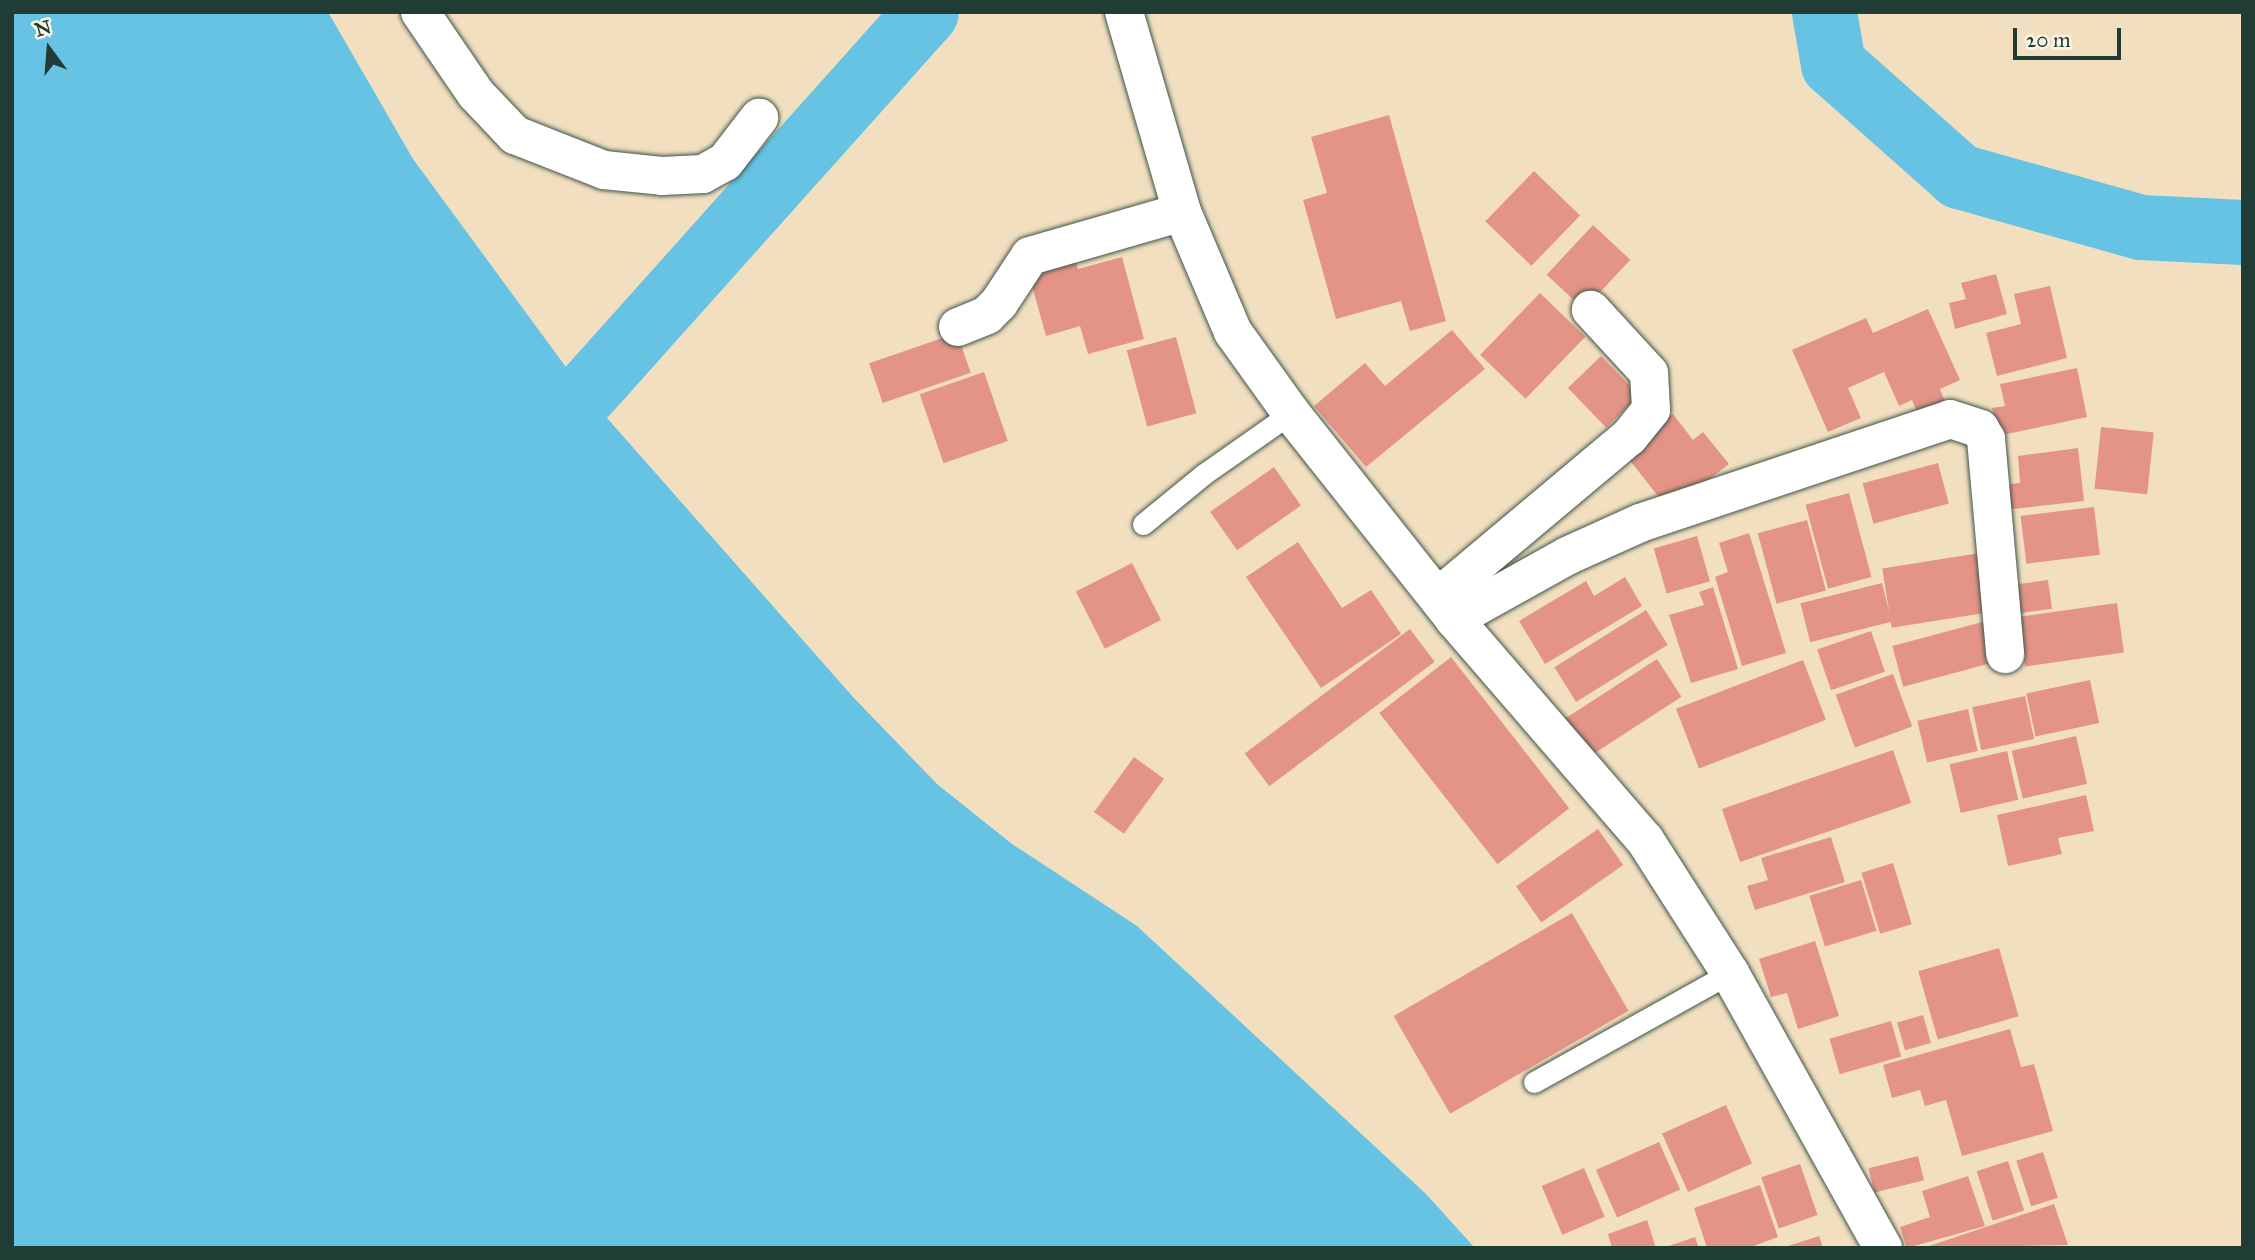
<!DOCTYPE html>
<html>
<head>
<meta charset="utf-8">
<style>
	body { margin:0 }
	#map { position:relative; width:2255px; height:1260px; overflow:hidden; background:#f2dfc0; font-family:"IM FELL Great Primer",serif }
	div>[style] { position:absolute }
	.water>* { inset:0; background:#66c3e4 }
	.river>* { height:65px; margin:-32.5px; padding:0 32.5px; transform-origin:32.5px; border-radius:32.5px; background:#66c3e4 }
	.building>* { inset:0; background:#e49487; transform-origin:0 0 }
	.roads { filter:drop-shadow(0 0 2px #3f5549) drop-shadow(0 0 2px #3f5549) }
	.service>* { height:21px; margin:-10.5px; padding:0 10.5px; transform-origin:10.5px; border-radius:10.5px; background:#fff }
	.minor>* { height:38px; margin:-19px; padding:0 19px; transform-origin:19px; border-radius:19px; background:#fff }
	.trunk>* { height:38px; margin:-19px; padding:0 19px; transform-origin:19px; border-radius:19px; background:#fff }
	span { translate:-50% -50%; white-space:nowrap; text-align:center; line-height:1.15; -webkit-text-stroke:7px #fcf5e5; paint-order:stroke }
	.frame { position:absolute; inset:0; border:14px solid #1f3d34; pointer-events:none }
	.north { position:absolute; left:14px; top:14px; width:70px; height:70px; -webkit-text-stroke:5px #fcf5e5; paint-order:stroke; rotate:344deg; font-size:19px; font-weight:700; line-height:28px; text-align:center; color:#1f3d34 }
	.north::after { content:''; display:block; margin:auto; width:24px; height:32px; background:#1f3d34; clip-path:polygon(50% 0,100% 100%,50% 72%,0 100%) }
	.scale { position:absolute; left:2013px; top:28px; width:108px; height:32px; box-sizing:border-box; border:4px solid #1f3d34; border-top:0; padding-left:9px; font-size:21px; line-height:24px; white-space:nowrap; color:#1f3d34; -webkit-text-stroke:5px #fcf5e5; paint-order:stroke }
</style>
</head>
<body>
<div id="map">
	<div class="water">
		<i style="clip-path:polygon(12px 12px,328px 12px,413px 159px,585px 393px,853px 697px,937px 784px,1012px 844px,1137px 926px,1425px 1193px,1475px 1248px,12px 1248px)"></i>
	</div>
	<div class="river">
		<i style="left:1824px;top:12px;width:53px;rotate:80.2deg"></i>
		<i style="left:1833px;top:64px;width:169px;rotate:41.6deg"></i>
		<i style="left:1959px;top:176px;width:188px;rotate:15.7deg"></i>
		<i style="left:2140px;top:227px;width:103px;rotate:2.8deg"></i>
		<i style="left:585px;top:393px;width:511px;rotate:-48.17deg"></i>
	</div>
	<div class="building">
		<i style="clip-path:polygon(1389px 115px,1446px 321px,1410px 331px,1401px 301px,1336px 319px,1303px 200px,1327px 193px,1311px 137px)"></i>
		<i style="left:1534px;top:171px;width:64px;height:70px;rotate:44deg"></i>
		<i style="left:1593px;top:225px;width:51px;height:68px;rotate:43deg"></i>
		<i style="clip-path:polygon(1122px 257px,1144px 339px,1088px 354px,1080px 326px,1046px 336px,1028px 271px,1075px 259px,1078px 269px)"></i>
		<i style="clip-path:polygon(1996px 274px,2007px 314px,1955px 329px,1949px 303px,1966px 299px,1961px 283px)"></i>
		<i style="clip-path:polygon(2050px 286px,2067px 358px,1997px 376px,1986px 333px,2021px 324px,2014px 294px)"></i>
		<i style="left:1540px;top:293px;width:63px;height:86px;rotate:44deg"></i>
		<i style="clip-path:polygon(1928px 309px,1960px 380px,1940px 389px,1945px 402px,1918px 414px,1912px 400px,1899px 406px,1884px 372px,1848px 388px,1861px 418px,1828px 432px,1792px 350px,1866px 318px,1873px 333px)"></i>
		<i style="clip-path:polygon(1452px 330px,1485px 369px,1366px 467px,1314px 406px,1365px 363px,1385px 386px)"></i>
		<i style="left:957px;top:333px;width:42px;height:93px;rotate:71deg"></i>
		<i style="left:1176px;top:337px;width:79px;height:51px;rotate:75deg"></i>
		<i style="left:1601px;top:356px;width:55px;height:46px;rotate:46deg"></i>
		<i style="clip-path:polygon(2077px 368px,2087px 417px,1998px 436px,1992px 408px,2005px 406px,2000px 384px)"></i>
		<i style="left:984px;top:372px;width:73px;height:68px;rotate:71deg"></i>
		<i style="clip-path:polygon(1673px 414px,1693px 440px,1703px 432px,1729px 464px,1669px 510px,1624px 453px)"></i>
		<i style="left:2101px;top:427px;width:53px;height:62px;rotate:6deg"></i>
		<i style="clip-path:polygon(2078px 448px,2084px 501px,2004px 510px,2001px 485px,2020px 483px,2018px 456px)"></i>
		<i style="left:1938px;top:463px;width:42px;height:78px;rotate:75deg"></i>
		<i style="left:1274px;top:467px;width:47px;height:78px;rotate:55deg"></i>
		<i style="left:1849px;top:493px;width:87px;height:45px;rotate:75deg"></i>
		<i style="left:2094px;top:507px;width:48px;height:74px;rotate:83deg"></i>
		<i style="left:1807px;top:520px;width:73px;height:51px;rotate:75deg"></i>
		<i style="clip-path:polygon(1749px 533px,1786px 653px,1742px 666px,1715px 577px,1728px 572px,1719px 543px)"></i>
		<i style="left:1697px;top:536px;width:47px;height:45px;rotate:74deg"></i>
		<i style="clip-path:polygon(1298px 542px,1342px 608px,1371px 590px,1401px 634px,1321px 688px,1246px 577px)"></i>
		<i style="left:1986px;top:552px;width:60px;height:105px;rotate:81deg"></i>
		<i style="left:1132px;top:563px;width:64px;height:63px;rotate:63deg"></i>
		<i style="clip-path:polygon(1625px 577px,1642px 606px,1545px 664px,1519px 621px,1586px 581px,1594px 596px)"></i>
		<i style="left:2048px;top:580px;width:29px;height:38px;rotate:82deg"></i>
		<i style="left:1882px;top:583px;width:40px;height:84px;rotate:76deg"></i>
		<i style="clip-path:polygon(1713px 587px,1738px 669px,1691px 683px,1669px 615px,1704px 605px,1699px 592px)"></i>
		<i style="left:2117px;top:603px;width:50px;height:100px;rotate:82deg"></i>
		<i style="left:1646px;top:610px;width:41px;height:108px;rotate:58deg"></i>
		<i style="left:1986px;top:621px;width:42px;height:97px;rotate:75deg"></i>
		<i style="left:1410px;top:629px;width:41px;height:207px;rotate:53deg"></i>
		<i style="left:1871px;top:631px;width:43px;height:57px;rotate:71deg"></i>
		<i style="left:1451px;top:657px;width:192px;height:91px;rotate:52deg"></i>
		<i style="left:1657px;top:659px;width:45px;height:113px;rotate:57deg"></i>
		<i style="left:1803px;top:660px;width:64px;height:136px;rotate:69deg"></i>
		<i style="left:1893px;top:674px;width:56px;height:61px;rotate:70deg"></i>
		<i style="left:2090px;top:680px;width:44px;height:65px;rotate:78deg"></i>
		<i style="left:2025px;top:696px;width:44px;height:54px;rotate:78deg"></i>
		<i style="left:1968px;top:709px;width:43px;height:52px;rotate:77deg"></i>
		<i style="left:2076px;top:736px;width:49px;height:66px;rotate:77deg"></i>
		<i style="left:1893px;top:750px;width:56px;height:181px;rotate:71deg"></i>
		<i style="left:2007px;top:751px;width:50px;height:59px;rotate:77deg"></i>
		<i style="left:1134px;top:757px;width:37px;height:68px;rotate:36deg"></i>
		<i style="clip-path:polygon(2086px 795px,2094px 831px,2058px 838px,2062px 854px,2008px 866px,1997px 815px)"></i>
		<i style="left:1598px;top:829px;width:44px;height:100px;rotate:55deg"></i>
		<i style="clip-path:polygon(1831px 837px,1845px 882px,1755px 910px,1747px 886px,1768px 880px,1761px 858px)"></i>
		<i style="left:1893px;top:863px;width:64px;height:33px;rotate:73deg"></i>
		<i style="left:1861px;top:880px;width:53px;height:54px;rotate:73deg"></i>
		<i style="left:1572px;top:913px;width:113px;height:206px;rotate:60deg"></i>
		<i style="clip-path:polygon(1815px 941px,1839px 1016px,1798px 1029px,1787px 993px,1771px 997px,1759px 959px)"></i>
		<i style="left:1999px;top:948px;width:71px;height:84px;rotate:74deg"></i>
		<i style="left:1923px;top:1015px;width:29px;height:27px;rotate:74deg"></i>
		<i style="left:1891px;top:1021px;width:37px;height:64px;rotate:74deg"></i>
		<i style="clip-path:polygon(2010px 1029px,2021px 1067px,2034px 1064px,2053px 1131px,1962px 1156px,1946px 1100px,1925px 1106px,1920px 1090px,1892px 1098px,1883px 1065px)"></i>
		<i style="left:1726px;top:1105px;width:64px;height:70px;rotate:66deg"></i>
		<i style="left:1659px;top:1142px;width:52px;height:69px;rotate:66deg"></i>
		<i style="left:2043px;top:1152px;width:48px;height:28px;rotate:72deg"></i>
		<i style="left:1918px;top:1156px;width:25px;height:51px;rotate:76deg"></i>
		<i style="left:2008px;top:1161px;width:52px;height:33px;rotate:72deg"></i>
		<i style="left:1800px;top:1164px;width:54px;height:41px;rotate:71deg"></i>
		<i style="left:1584px;top:1168px;width:53px;height:46px;rotate:67deg"></i>
		<i style="clip-path:polygon(1968px 1176px,1985px 1226px,1907px 1248px,1900px 1227px,1930px 1217px,1922px 1191px)"></i>
		<i style="clip-path:polygon(1760px 1185px,1778px 1237px,1748px 1248px,1707px 1248px,1694px 1208px)"></i>
		<i style="clip-path:polygon(2054px 1204px,2068px 1245px,1926px 1248px,1926px 1247px)"></i>
		<i style="clip-path:polygon(1647px 1220px,1656px 1248px,1612px 1248px,1608px 1234px)"></i>
		<i style="clip-path:polygon(1819px 1236px,1823px 1248px,1785px 1248px,1785px 1247px)"></i>
		<i style="clip-path:polygon(1695px 1237px,1699px 1248px,1666px 1248px,1666px 1247px)"></i>
	</div>
	<div class="roads">
		<div class="service">
			<i style="left:1143px;top:524px;width:79px;rotate:-39.3deg"></i>
			<i style="left:1204px;top:474px;width:106px;rotate:-35deg"></i>
			<i style="left:1534px;top:1082px;width:224px;rotate:-29.1deg"></i>
		</div>
		<div class="minor">
			<i style="left:420px;top:12px;width:99px;rotate:55.7deg"></i>
			<i style="left:476px;top:94px;width:57px;rotate:46.4deg"></i>
			<i style="left:515px;top:135px;width:96px;rotate:21.5deg"></i>
			<i style="left:604px;top:170px;width:58px;rotate:5.9deg"></i>
			<i style="left:662px;top:176px;width:41px;rotate:-2.8deg"></i>
			<i style="left:703px;top:174px;width:25px;rotate:-29deg"></i>
			<i style="left:725px;top:162px;width:56px;rotate:-52.3deg"></i>
			<i style="left:958px;top:327px;width:31px;rotate:-22deg"></i>
			<i style="left:987px;top:315px;width:17px;rotate:-45deg"></i>
			<i style="left:999px;top:303px;width:56px;rotate:-56.6deg"></i>
			<i style="left:1030px;top:256px;width:158px;rotate:-16.1deg"></i>
			<i style="left:1438px;top:597px;width:249px;rotate:-40deg"></i>
			<i style="left:1629px;top:437px;width:35px;rotate:-51deg"></i>
			<i style="left:1651px;top:410px;width:37px;rotate:-93deg"></i>
			<i style="left:1649px;top:373px;width:86px;rotate:-132.6deg"></i>
			<i style="left:1454px;top:619px;width:129px;rotate:-29.1deg"></i>
			<i style="left:1567px;top:556px;width:80px;rotate:-24.3deg"></i>
			<i style="left:1640px;top:523px;width:327px;rotate:-18.5deg"></i>
			<i style="left:1950px;top:419px;width:32px;rotate:18deg"></i>
			<i style="left:1980px;top:429px;width:12px;rotate:59deg"></i>
			<i style="left:1986px;top:439px;width:216px;rotate:84.9deg"></i>
		</div>
		<div class="trunk">
			<i style="left:1124px;top:12px;width:208px;rotate:73.8deg"></i>
			<i style="left:1182px;top:212px;width:130px;rotate:67deg"></i>
			<i style="left:1233px;top:332px;width:100px;rotate:54.4deg"></i>
			<i style="left:1291px;top:413px;width:263px;rotate:51.6deg"></i>
			<i style="left:1454px;top:619px;width:292px;rotate:49.2deg"></i>
			<i style="left:1645px;top:840px;width:158px;rotate:57.4deg"></i>
			<i style="left:1730px;top:973px;width:315px;rotate:60.9deg"></i>
		</div>
	</div>
	<div class="frame"></div>
	<div class="north">N</div>
	<div class="scale">20 m</div>
</div>
</body>
</html>
